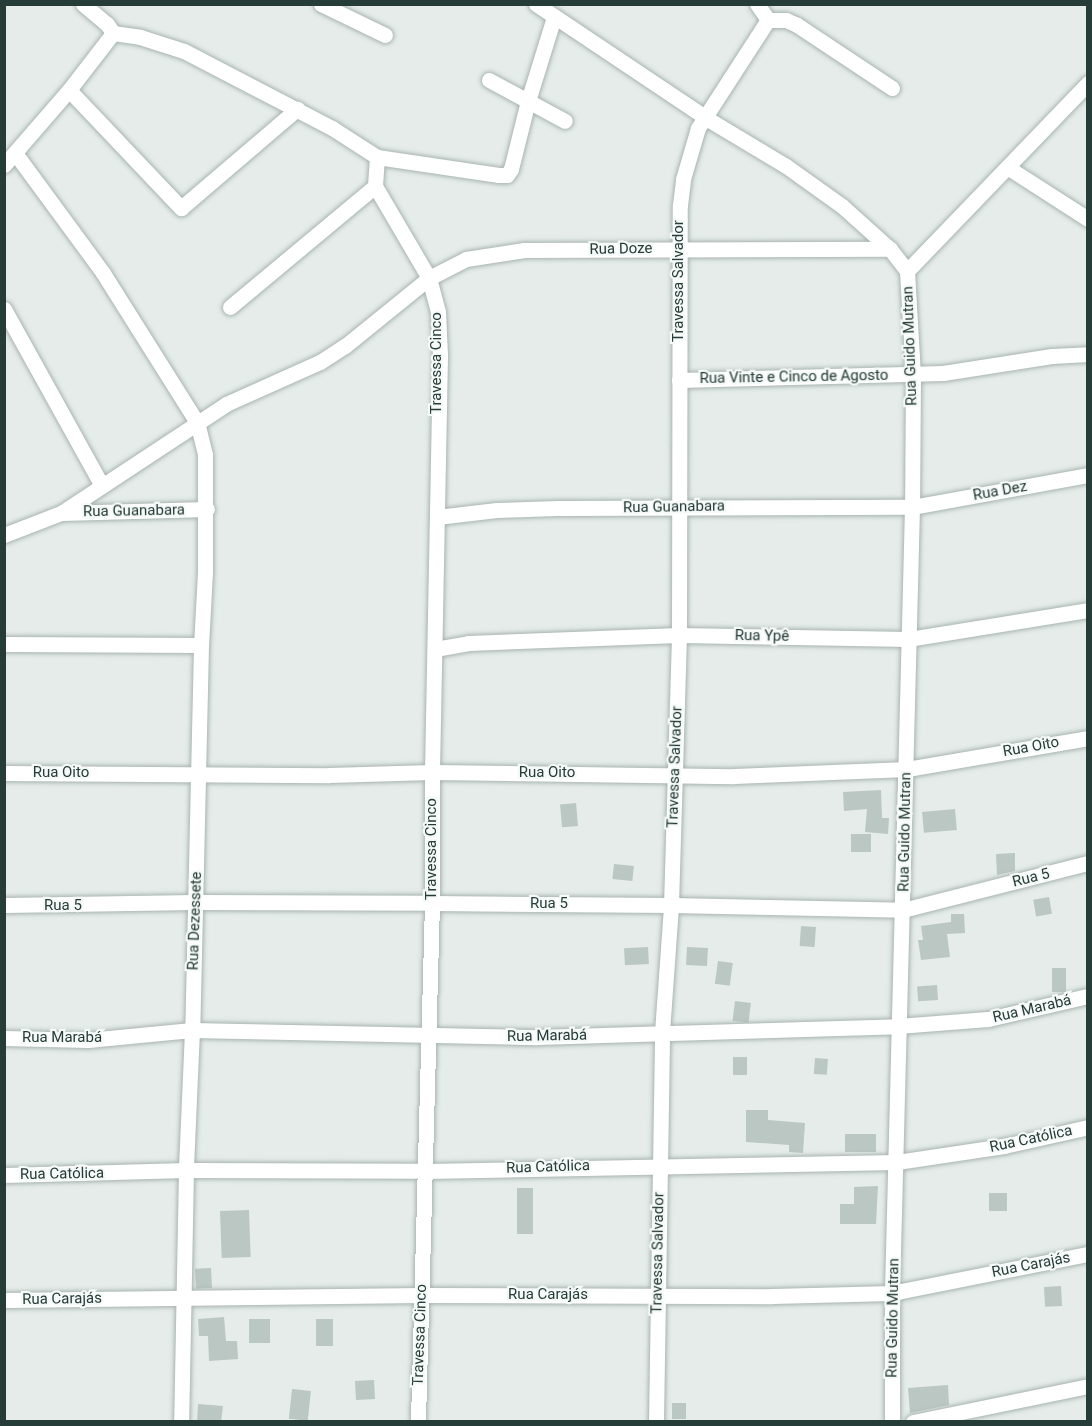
<!DOCTYPE html>
<html>
<head>
<meta charset="utf-8">
<style>
	body { margin:0 }
	#map { position:relative; width:1092px; height:1426px; overflow:hidden; background:#e5ece9; font-family:Roboto,sans-serif }
	div>[style] { position:absolute }
	.building>* { inset:0; background:#bac7c3; transform-origin:0 0 }
	.roads { filter:drop-shadow(0 0 2px #a8b4b0) drop-shadow(0 0 2px #a8b4b0) }
	.minor>* { height:15px; margin:-7.5px; padding:0 7.5px; transform-origin:7.5px; border-radius:7.5px; background:#fff }
	span { translate:-50% -50%; white-space:nowrap; text-align:center; line-height:1.15; -webkit-text-stroke:4.5px #f5f9f7; paint-order:stroke }
	.street-label { font-size:15px; color:#263c38 }
	.frame { position:absolute; inset:0; border:6px solid #263c38; pointer-events:none }
</style>
</head>
<body>
<div id="map">
	<div class="building">
		<i style="clip-path:polygon(881px 790px,882px 818px,889px 818px,888px 834px,865px 832px,867px 809px,844px 811px,843px 792px)"></i>
		<i style="left:576px;top:803px;width:23px;height:16px;rotate:85deg"></i>
		<i style="left:955px;top:809px;width:21px;height:33px;rotate:85deg"></i>
		<i style="left:851px;top:834px;width:20px;height:18px"></i>
		<i style="clip-path:polygon(1015px 853px,1015px 871px,997px 875px,996px 854px)"></i>
		<i style="left:614px;top:864px;width:20px;height:15px;rotate:6deg"></i>
		<i style="left:1049px;top:897px;width:17px;height:16px;rotate:80deg"></i>
		<i style="clip-path:polygon(951px 914px,964px 914px,965px 933px,947px 934px,950px 957px,921px 960px,918px 940px,923px 940px,921px 926px,951px 922px)"></i>
		<i style="left:801px;top:926px;width:15px;height:20px;rotate:4deg"></i>
		<i style="left:648px;top:947px;width:17px;height:24px;rotate:87deg"></i>
		<i style="left:687px;top:947px;width:21px;height:18px;rotate:3deg"></i>
		<i style="left:718px;top:961px;width:15px;height:23px;rotate:8deg"></i>
		<i style="left:1052px;top:968px;width:14px;height:24px"></i>
		<i style="left:937px;top:985px;width:15px;height:20px;rotate:86deg"></i>
		<i style="left:735px;top:1001px;width:16px;height:20px;rotate:7deg"></i>
		<i style="left:733px;top:1057px;width:14px;height:18px"></i>
		<i style="left:815px;top:1058px;width:13px;height:16px;rotate:4deg"></i>
		<i style="clip-path:polygon(746px 1110px,768px 1110px,768px 1120px,805px 1123px,803px 1153px,789px 1152px,789px 1145px,746px 1142px)"></i>
		<i style="left:876px;top:1134px;width:18px;height:31px;rotate:90deg"></i>
		<i style="clip-path:polygon(878px 1186px,876px 1224px,840px 1224px,840px 1204px,854px 1204px,854px 1187px)"></i>
		<i style="left:517px;top:1188px;width:16px;height:46px"></i>
		<i style="left:989px;top:1193px;width:18px;height:18px"></i>
		<i style="left:249px;top:1210px;width:47px;height:29px;rotate:88deg"></i>
		<i style="left:211px;top:1268px;width:20px;height:16px;rotate:87deg"></i>
		<i style="left:1061px;top:1286px;width:20px;height:17px;rotate:87deg"></i>
		<i style="clip-path:polygon(224px 1317px,226px 1341px,237px 1341px,238px 1359px,209px 1361px,208px 1336px,199px 1336px,198px 1319px)"></i>
		<i style="left:249px;top:1319px;width:21px;height:24px"></i>
		<i style="left:333px;top:1319px;width:27px;height:17px;rotate:90deg"></i>
		<i style="left:374px;top:1380px;width:19px;height:19px;rotate:87deg"></i>
		<i style="clip-path:polygon(948px 1385px,949px 1405px,910px 1413px,908px 1388px)"></i>
		<i style="left:292px;top:1389px;width:19px;height:30px;rotate:6deg"></i>
		<i style="left:672px;top:1403px;width:14px;height:16px"></i>
		<i style="clip-path:polygon(198px 1404px,223px 1406px,221px 1422px,197px 1422px)"></i>
	</div>
	<div class="roads">
		<div class="minor">
			<i style="left:83px;top:4px;width:31px;rotate:40deg"></i>
			<i style="left:107px;top:24px;width:11px;rotate:56deg"></i>
			<i style="left:113px;top:33px;width:27px;rotate:8deg"></i>
			<i style="left:140px;top:37px;width:46px;rotate:17.7deg"></i>
			<i style="left:184px;top:51px;width:167px;rotate:27.5deg"></i>
			<i style="left:332px;top:128px;width:54px;rotate:32.8deg"></i>
			<i style="left:377px;top:157px;width:123px;rotate:8.4deg"></i>
			<i style="left:499px;top:175px;width:8px"></i>
			<i style="left:507px;top:175px;width:7px;rotate:-56deg"></i>
			<i style="left:511px;top:169px;width:70px;rotate:-76deg"></i>
			<i style="left:528px;top:101px;width:88px;rotate:-72.8deg"></i>
			<i style="left:321px;top:4px;width:71px;rotate:25.8deg"></i>
			<i style="left:536px;top:4px;width:205px;rotate:33.8deg"></i>
			<i style="left:706px;top:118px;width:93px;rotate:31deg"></i>
			<i style="left:786px;top:166px;width:69px;rotate:35.5deg"></i>
			<i style="left:842px;top:206px;width:64px;rotate:41.9deg"></i>
			<i style="left:890px;top:249px;width:28px;rotate:52deg"></i>
			<i style="left:907px;top:271px;width:103px;rotate:86.7deg"></i>
			<i style="left:913px;top:374px;width:133px;rotate:90.4deg"></i>
			<i style="left:912px;top:507px;width:786px;rotate:91.46deg"></i>
			<i style="left:892px;top:1293px;width:129px;rotate:90deg"></i>
			<i style="left:757px;top:4px;width:19px;rotate:55deg"></i>
			<i style="left:768px;top:20px;width:18px"></i>
			<i style="left:786px;top:20px;width:12px;rotate:24deg"></i>
			<i style="left:797px;top:25px;width:114px;rotate:33.6deg"></i>
			<i style="left:113px;top:33px;width:72px;rotate:127.7deg"></i>
			<i style="left:69px;top:90px;width:163px;rotate:46.5deg"></i>
			<i style="left:181px;top:208px;width:153px;rotate:-40.5deg"></i>
			<i style="left:489px;top:80px;width:86px;rotate:28.3deg"></i>
			<i style="left:15px;top:153px;width:149px;rotate:53.7deg"></i>
			<i style="left:103px;top:273px;width:176px;rotate:57.8deg"></i>
			<i style="left:197px;top:422px;width:34px;rotate:76deg"></i>
			<i style="left:205px;top:455px;width:117px;rotate:90deg"></i>
			<i style="left:205px;top:572px;width:73px;rotate:93.1deg"></i>
			<i style="left:201px;top:645px;width:385px;rotate:91.3deg"></i>
			<i style="left:192px;top:1030px;width:140px;rotate:92.5deg"></i>
			<i style="left:186px;top:1170px;width:252px;rotate:91.1deg"></i>
			<i style="left:377px;top:157px;width:29px;rotate:94deg"></i>
			<i style="left:375px;top:186px;width:107px;rotate:59.6deg"></i>
			<i style="left:429px;top:278px;width:34px;rotate:75deg"></i>
			<i style="left:438px;top:311px;width:44px;rotate:87.4deg"></i>
			<i style="left:440px;top:355px;width:417px;rotate:91.1deg"></i>
			<i style="left:432px;top:772px;width:131px;rotate:90deg"></i>
			<i style="left:432px;top:903px;width:519px;rotate:91.55deg"></i>
			<i style="left:4px;top:165px;width:99px;rotate:-49.1deg"></i>
			<i style="left:1007px;top:167px;width:96px;rotate:32.7deg"></i>
			<i style="left:907px;top:271px;width:261px;rotate:-46.1deg"></i>
			<i style="left:230px;top:307px;width:189px;rotate:-39.8deg"></i>
			<i style="left:4px;top:309px;width:202px;rotate:61deg"></i>
			<i style="left:679px;top:380px;width:264px;rotate:-1.5deg"></i>
			<i style="left:943px;top:373px;width:110px;rotate:-8.9deg"></i>
			<i style="left:1052px;top:356px;width:36px;rotate:-3deg"></i>
			<i style="left:61px;top:513px;width:146px;rotate:-1.6deg"></i>
			<i style="left:437px;top:517px;width:60px;rotate:-6.7deg"></i>
			<i style="left:497px;top:510px;width:61px;rotate:-1.9deg"></i>
			<i style="left:558px;top:508px;width:354px;rotate:-0.2deg"></i>
			<i style="left:912px;top:507px;width:179px;rotate:-10.3deg"></i>
			<i style="left:4px;top:535px;width:61px;rotate:-21.1deg"></i>
			<i style="left:61px;top:513px;width:198px;rotate:-33.4deg"></i>
			<i style="left:226px;top:404px;width:103px;rotate:-24.1deg"></i>
			<i style="left:320px;top:362px;width:30px;rotate:-33deg"></i>
			<i style="left:345px;top:346px;width:108px;rotate:-39deg"></i>
			<i style="left:429px;top:278px;width:42px;rotate:-27.2deg"></i>
			<i style="left:466px;top:259px;width:59px;rotate:-8.8deg"></i>
			<i style="left:524px;top:250px;width:366px;rotate:-0.2deg"></i>
			<i style="left:4px;top:644px;width:197px;rotate:0.3deg"></i>
			<i style="left:435px;top:649px;width:34px;rotate:-10deg"></i>
			<i style="left:468px;top:643px;width:211px;rotate:-2.2deg"></i>
			<i style="left:679px;top:635px;width:230px;rotate:1deg"></i>
			<i style="left:909px;top:639px;width:181px;rotate:-9.2deg"></i>
			<i style="left:4px;top:773px;width:325px;rotate:0.4deg"></i>
			<i style="left:329px;top:775px;width:103px;rotate:-1.7deg"></i>
			<i style="left:432px;top:772px;width:302px;rotate:0.8deg"></i>
			<i style="left:734px;top:776px;width:173px;rotate:-2.3deg"></i>
			<i style="left:907px;top:769px;width:184px;rotate:-9.7deg"></i>
			<i style="left:4px;top:905px;width:191px;rotate:-0.9deg"></i>
			<i style="left:195px;top:902px;width:237px;rotate:0.2deg"></i>
			<i style="left:432px;top:903px;width:239px;rotate:0.5deg"></i>
			<i style="left:671px;top:905px;width:232px;rotate:1.2deg"></i>
			<i style="left:903px;top:910px;width:191px;rotate:-14.3deg"></i>
			<i style="left:4px;top:1038px;width:84px;rotate:1.4deg"></i>
			<i style="left:88px;top:1040px;width:104px;rotate:-5.5deg"></i>
			<i style="left:192px;top:1030px;width:344px;rotate:1.2deg"></i>
			<i style="left:536px;top:1037px;width:362px;rotate:-1.7deg"></i>
			<i style="left:898px;top:1026px;width:90px;rotate:-4.4deg"></i>
			<i style="left:988px;top:1019px;width:103px;rotate:-13deg"></i>
			<i style="left:4px;top:1175px;width:182px;rotate:-1.6deg"></i>
			<i style="left:186px;top:1170px;width:239px;rotate:0.2deg"></i>
			<i style="left:425px;top:1171px;width:472px;rotate:-1.1deg"></i>
			<i style="left:897px;top:1162px;width:108px;rotate:-8.5deg"></i>
			<i style="left:1004px;top:1146px;width:86px;rotate:-12.7deg"></i>
			<i style="left:4px;top:1300px;width:418px;rotate:-0.7deg"></i>
			<i style="left:422px;top:1295px;width:350px;rotate:0.2deg"></i>
			<i style="left:772px;top:1296px;width:120px;rotate:-1.4deg"></i>
			<i style="left:892px;top:1293px;width:200px;rotate:-11.3deg"></i>
			<i style="left:656px;top:1422px;width:390px;rotate:-89.1deg"></i>
			<i style="left:662px;top:1032px;width:127px;rotate:-85.9deg"></i>
			<i style="left:671px;top:905px;width:270px;rotate:-88.3deg"></i>
			<i style="left:679px;top:635px;width:430px;rotate:-89.9deg"></i>
			<i style="left:680px;top:205px;width:26px;rotate:-83deg"></i>
			<i style="left:683px;top:179px;width:53px;rotate:-73.6deg"></i>
			<i style="left:698px;top:128px;width:129px;rotate:-57.1deg"></i>
			<i style="left:913px;top:1422px;width:179px;rotate:-11.6deg"></i>
		</div>
	</div>
	<div class="street-label">
		<span style="left:621px;top:249px;rotate:-1deg">Rua Doze</span>
		<span style="left:679px;top:281px;rotate:-90deg">Travessa Salvador</span>
		<span style="left:910px;top:346px;rotate:-92deg">Rua Guido Mutran</span>
		<span style="left:437px;top:363px;rotate:-90deg">Travessa Cinco</span>
		<span style="left:794px;top:377px;rotate:-1deg">Rua Vinte e Cinco de Agosto</span>
		<span style="left:1000px;top:491px;rotate:-10deg">Rua Dez</span>
		<span style="left:674px;top:507px;rotate:-1deg">Rua Guanabara</span>
		<span style="left:134px;top:511px;rotate:-1deg">Rua Guanabara</span>
		<span style="left:762px;top:636px;rotate:1deg">Rua Ypê</span>
		<span style="left:1031px;top:747px;rotate:-10deg">Rua Oito</span>
		<span style="left:675px;top:767px;rotate:-88deg">Travessa Salvador</span>
		<span style="left:61px;top:773px">Rua Oito</span>
		<span style="left:547px;top:773px">Rua Oito</span>
		<span style="left:905px;top:832px;rotate:-89deg">Rua Guido Mutran</span>
		<span style="left:432px;top:849px;rotate:-90deg">Travessa Cinco</span>
		<span style="left:1031px;top:878px;rotate:-14deg">Rua 5</span>
		<span style="left:549px;top:904px">Rua 5</span>
		<span style="left:63px;top:906px">Rua 5</span>
		<span style="left:195px;top:921px;rotate:-88deg">Rua Dezessete</span>
		<span style="left:1032px;top:1009px;rotate:-13deg">Rua Marabá</span>
		<span style="left:547px;top:1036px;rotate:-1deg">Rua Marabá</span>
		<span style="left:62px;top:1038px">Rua Marabá</span>
		<span style="left:1031px;top:1139px;rotate:-12deg">Rua Católica</span>
		<span style="left:548px;top:1167px;rotate:-2deg">Rua Católica</span>
		<span style="left:62px;top:1174px;rotate:-1deg">Rua Católica</span>
		<span style="left:658px;top:1253px;rotate:-89deg">Travessa Salvador</span>
		<span style="left:1031px;top:1265px;rotate:-11deg">Rua Carajás</span>
		<span style="left:548px;top:1295px">Rua Carajás</span>
		<span style="left:62px;top:1299px;rotate:-1deg">Rua Carajás</span>
		<span style="left:893px;top:1318px;rotate:-89deg">Rua Guido Mutran</span>
		<span style="left:420px;top:1335px;rotate:-88deg">Travessa Cinco</span>
	</div>
	<div class="frame"></div>
</div>
</body>
</html>
